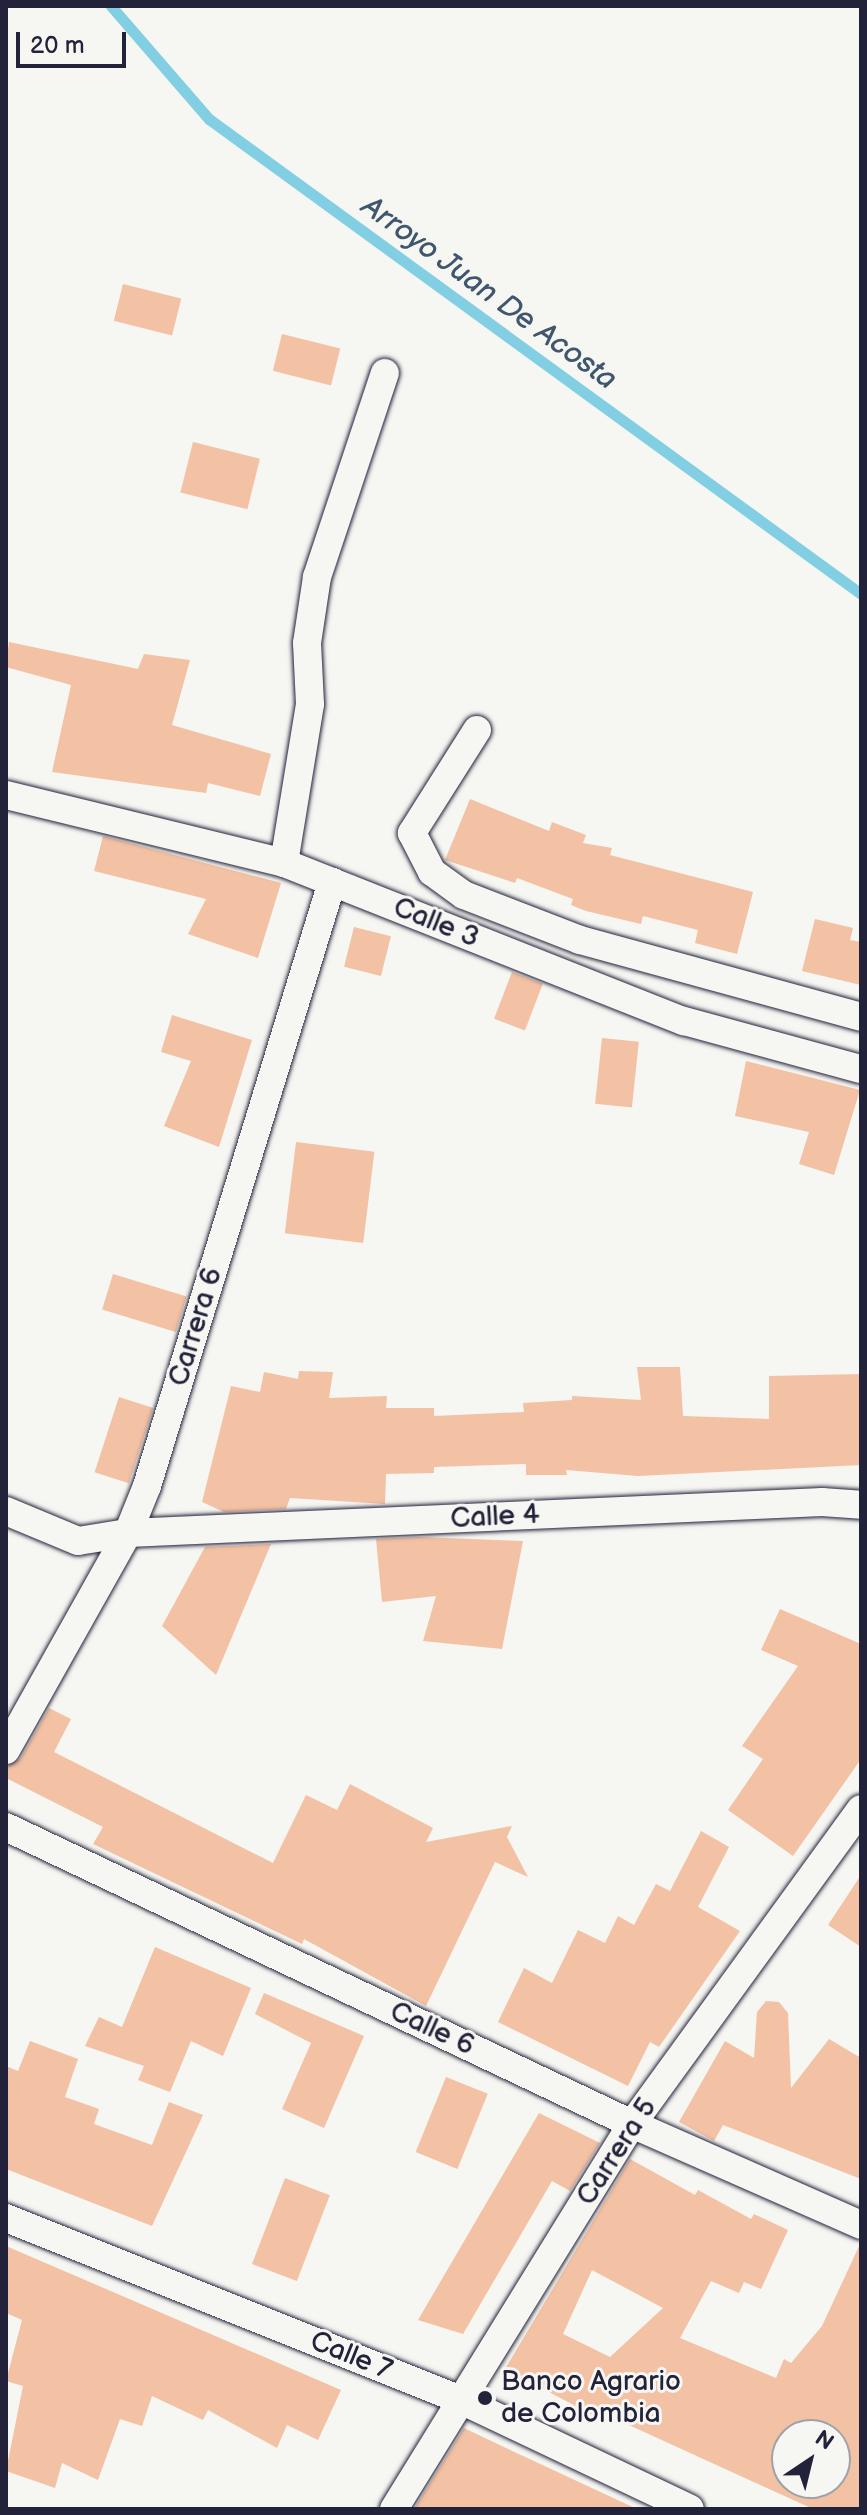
<!DOCTYPE html>
<html>
<head>
<meta charset="utf-8">
<style>
	body { margin:0 }
	#map { position:relative; width:867px; height:2515px; overflow:hidden; background:#f6f6f2; font-family:"Balsamiq Sans",sans-serif }
	div>[style] { position:absolute }
	.stream>* { height:11px; margin:-5.5px; padding:0 5.5px; transform-origin:5.5px; border-radius:5.5px; background:#82cee2 }
	.building>* { inset:0; background:#f3c1a4; transform-origin:0 0 }
	.roads { filter:drop-shadow(0 0 2px #22223b) drop-shadow(0 0 2px #22223b) }
	.street>* { height:28px; margin:-14px; padding:0 14px; transform-origin:14px; border-radius:14px; background:#f6f6f2 }
	.dots>* { width:22px; height:22px; translate:-50% -50%; box-sizing:border-box; border:4px solid #f6f6f2; border-radius:50% }
	span { translate:-50% -50%; white-space:nowrap; text-align:center; line-height:1.15; -webkit-text-stroke:6px #f6f6f2; paint-order:stroke }
	.street-label { font-size:28px; color:#22223b }
	.poi-label { font-size:28px; color:#22223b }
	.left { translate:0 -50%; text-align:left }
	.water-label { font-size:30px; color:#3f566d; font-style:italic }
	.frame { position:absolute; inset:0; border:8px solid #22223b; pointer-events:none }
	.north { position:absolute; left:771px; top:2419px; width:80px; height:80px; box-sizing:border-box; background:#f6f6f2; border:2px solid #a1a1a9; border-radius:50%; rotate:35deg; font-size:22px; font-weight:700; line-height:32px; text-align:center; color:#22223b }
	.north::after { content:''; display:block; margin:auto; width:28px; height:36px; background:#22223b; clip-path:polygon(50% 0,100% 100%,50% 72%,0 100%) }
	.scale { position:absolute; left:16px; top:32px; width:110px; height:36px; box-sizing:border-box; border:4px solid #22223b; border-top:0; padding-left:10px; font-size:24px; line-height:28px; white-space:nowrap; color:#22223b; -webkit-text-stroke:6px #f6f6f2; paint-order:stroke }
</style>
</head>
<body>
<div id="map">
	<div class="stream">
		<i style="left:111px;top:6px;width:150px;rotate:49.1deg"></i>
		<i style="left:209px;top:119px;width:807px;rotate:36.07deg"></i>
	</div>
	<div class="building">
		<i style="left:123px;top:284px;width:60px;height:38px;rotate:14deg"></i>
		<i style="left:282px;top:334px;width:60px;height:38px;rotate:14deg"></i>
		<i style="left:193px;top:442px;width:69px;height:52px;rotate:14deg"></i>
		<i style="clip-path:polygon(9px 642px,138px 669px,144px 654px,190px 660px,172px 725px,271px 754px,260px 796px,208px 783px,206px 793px,52px 772px,71px 685px,6px 667px)"></i>
		<i style="clip-path:polygon(470px 799px,549px 831px,552px 822px,586px 835px,583px 843px,612px 848px,610px 855px,753px 892px,737px 954px,695px 943px,698px 930px,643px 916px,641px 924px,586px 911px,571px 905px,573px 899px,517px 878px,515px 883px,445px 860px)"></i>
		<i style="clip-path:polygon(103px 836px,281px 883px,258px 958px,188px 934px,206px 899px,94px 871px)"></i>
		<i style="clip-path:polygon(815px 919px,853px 928px,850px 940px,861px 942px,861px 985px,802px 971px)"></i>
		<i style="left:354px;top:927px;width:38px;height:41px;rotate:14deg"></i>
		<i style="left:512px;top:972px;width:33px;height:50px;rotate:21deg"></i>
		<i style="clip-path:polygon(172px 1015px,252px 1040px,219px 1147px,164px 1126px,191px 1061px,161px 1052px)"></i>
		<i style="left:602px;top:1038px;width:37px;height:66px;rotate:6deg"></i>
		<i style="clip-path:polygon(746px 1061px,860px 1090px,834px 1175px,799px 1164px,809px 1132px,735px 1116px)"></i>
		<i style="left:296px;top:1142px;width:79px;height:92px;rotate:7deg"></i>
		<i style="left:113px;top:1274px;width:77px;height:37px;rotate:17deg"></i>
		<i style="clip-path:polygon(637px 1367px,680px 1367px,683px 1416px,769px 1419px,769px 1376px,861px 1374px,861px 1465px,638px 1476px,566px 1470px,567px 1475px,526px 1475px,526px 1464px,434px 1467px,434px 1473px,386px 1474px,385px 1504px,290px 1498px,286px 1509px,224px 1512px,202px 1502px,231px 1386px,260px 1392px,264px 1372px,298px 1379px,299px 1371px,333px 1372px,329px 1398px,387px 1396px,386px 1408px,434px 1408px,434px 1416px,524px 1412px,523px 1403px,572px 1400px,572px 1396px,641px 1400px)"></i>
		<i style="left:119px;top:1397px;width:36px;height:79px;rotate:18deg"></i>
		<i style="clip-path:polygon(420px 1537px,523px 1541px,502px 1649px,423px 1641px,436px 1596px,382px 1602px,376px 1539px)"></i>
		<i style="clip-path:polygon(271px 1544px,216px 1675px,162px 1626px,205px 1547px)"></i>
		<i style="clip-path:polygon(780px 1609px,861px 1644px,861px 1759px,793px 1856px,728px 1810px,763px 1759px,742px 1746px,798px 1666px,761px 1650px)"></i>
		<i style="clip-path:polygon(49px 1708px,71px 1719px,54px 1752px,273px 1863px,306px 1795px,337px 1810px,350px 1784px,433px 1828px,426px 1842px,512px 1826px,507px 1837px,528px 1877px,495px 1862px,426px 2006px,304px 1939px,302px 1944px,93px 1844px,103px 1827px,6px 1778px,6px 1767px,21px 1758px)"></i>
		<i style="clip-path:polygon(701px 1831px,729px 1847px,698px 1907px,740px 1931px,659px 2047px,650px 2042px,628px 2086px,498px 2022px,524px 1968px,552px 1983px,578px 1930px,605px 1943px,618px 1916px,634px 1925px,656px 1884px,670px 1891px)"></i>
		<i style="clip-path:polygon(861px 1875px,861px 1947px,828px 1925px)"></i>
		<i style="clip-path:polygon(155px 1947px,251px 1988px,223px 2056px,191px 2041px,170px 2092px,138px 2080px,144px 2066px,85px 2046px,99px 2017px,122px 2027px)"></i>
		<i style="clip-path:polygon(264px 1993px,364px 2036px,324px 2128px,282px 2109px,311px 2043px,255px 2014px)"></i>
		<i style="clip-path:polygon(766px 2001px,779px 2002px,788px 2013px,791px 2088px,829px 2039px,861px 2058px,861px 2179px,723px 2125px,714px 2141px,679px 2122px,725px 2041px,754px 2058px,757px 2012px)"></i>
		<i style="clip-path:polygon(30px 2041px,78px 2059px,65px 2097px,99px 2109px,94px 2124px,152px 2145px,169px 2102px,203px 2115px,152px 2226px,6px 2169px,6px 2066px,18px 2071px)"></i>
		<i style="left:446px;top:2077px;width:45px;height:81px;rotate:22deg"></i>
		<i style="clip-path:polygon(539px 2113px,600px 2143px,570px 2191px,552px 2181px,463px 2334px,418px 2320px)"></i>
		<i style="clip-path:polygon(evenodd,630px 2159px,695px 2195px,698px 2190px,751px 2219px,754px 2214px,788px 2230px,761px 2289px,744px 2282px,739px 2293px,711px 2281px,680px 2338px,776px 2378px,784px 2359px,791px 2363px,822px 2326px,861px 2242px,861px 2509px,813px 2509px,607px 2415px,604px 2421px,505px 2369px,630px 2159px,592px 2270px,663px 2308px,610px 2357px,563px 2334px,592px 2270px,630px 2159px,787px 2435px,835px 2435px,835px 2483px,787px 2483px,787px 2435px)"></i>
		<i style="left:285px;top:2178px;width:48px;height:92px;rotate:21deg"></i>
		<i style="clip-path:polygon(6px 2246px,341px 2390px,318px 2440px,287px 2425px,277px 2448px,208px 2410px,203px 2420px,152px 2396px,142px 2426px,120px 2419px,98px 2480px,62px 2463px,55px 2488px,6px 2471px,23px 2386px,6px 2381px,22px 2320px,6px 2313px)"></i>
		<i style="clip-path:polygon(464px 2428px,506px 2448px,637px 2509px,414px 2509px)"></i>
	</div>
	<div class="roads">
		<div class="street">
			<i style="left:477px;top:730px;width:122px;rotate:122.3deg"></i>
			<i style="left:412px;top:833px;width:44px;rotate:62.9deg"></i>
			<i style="left:432px;top:872px;width:39px;rotate:36deg"></i>
			<i style="left:464px;top:895px;width:124px;rotate:21.2deg"></i>
			<i style="left:580px;top:940px;width:291px;rotate:15.3deg"></i>
			<i style="left:6px;top:795px;width:286px;rotate:13.7deg"></i>
			<i style="left:284px;top:863px;width:430px;rotate:21.6deg"></i>
			<i style="left:684px;top:1021px;width:183px;rotate:15.2deg"></i>
			<i style="left:284px;top:863px;width:161px;rotate:-80.7deg"></i>
			<i style="left:310px;top:704px;width:61px;rotate:-92.8deg"></i>
			<i style="left:307px;top:643px;width:67px;rotate:-81.4deg"></i>
			<i style="left:317px;top:577px;width:215px;rotate:-71.6deg"></i>
			<i style="left:6px;top:1511px;width:78px;rotate:22.6deg"></i>
			<i style="left:78px;top:1541px;width:51px;rotate:-9.1deg"></i>
			<i style="left:128px;top:1533px;width:695px;rotate:-2.56deg"></i>
			<i style="left:822px;top:1502px;width:39px;rotate:4deg"></i>
			<i style="left:6px;top:1750px;width:249px;rotate:-60.7deg"></i>
			<i style="left:128px;top:1533px;width:51px;rotate:-68deg"></i>
			<i style="left:147px;top:1486px;width:632px;rotate:-72.97deg"></i>
			<i style="left:6px;top:1827px;width:693px;rotate:25.38deg"></i>
			<i style="left:632px;top:2124px;width:250px;rotate:23.8deg"></i>
			<i style="left:6px;top:2218px;width:492px;rotate:21.8deg"></i>
			<i style="left:463px;top:2401px;width:251px;rotate:25.4deg"></i>
			<i style="left:394px;top:2509px;width:453px;rotate:-58.3deg"></i>
			<i style="left:632px;top:2124px;width:389px;rotate:-54deg"></i>
		</div>
	</div>
	<div class="dots">
		<i style="left:485px;top:2398px;background:#22223b"></i>
	</div>
	<div class="street-label">
		<span style="left:436px;top:923px;rotate:22deg">Calle 3</span>
		<span style="left:196px;top:1327px;rotate:-73deg">Carrera 6</span>
		<span style="left:495px;top:1517px;rotate:-3deg">Calle 4</span>
		<span style="left:432px;top:2029px;rotate:25deg">Calle 6</span>
		<span style="left:617px;top:2152px;rotate:-57deg">Carrera 5</span>
		<span style="left:351px;top:2356px;rotate:22deg">Calle 7</span>
	</div>
	<div class="poi-label">
		<span class="left" style="left:501px;top:2398px">Banco Agrario<br>de Colombia</span>
	</div>
	<div class="water-label">
		<span style="left:489px;top:293px;rotate:36deg">Arroyo Juan De Acosta</span>
	</div>
	<div class="frame"></div>
	<div class="north">N</div>
	<div class="scale">20 m</div>
</div>
</body>
</html>
